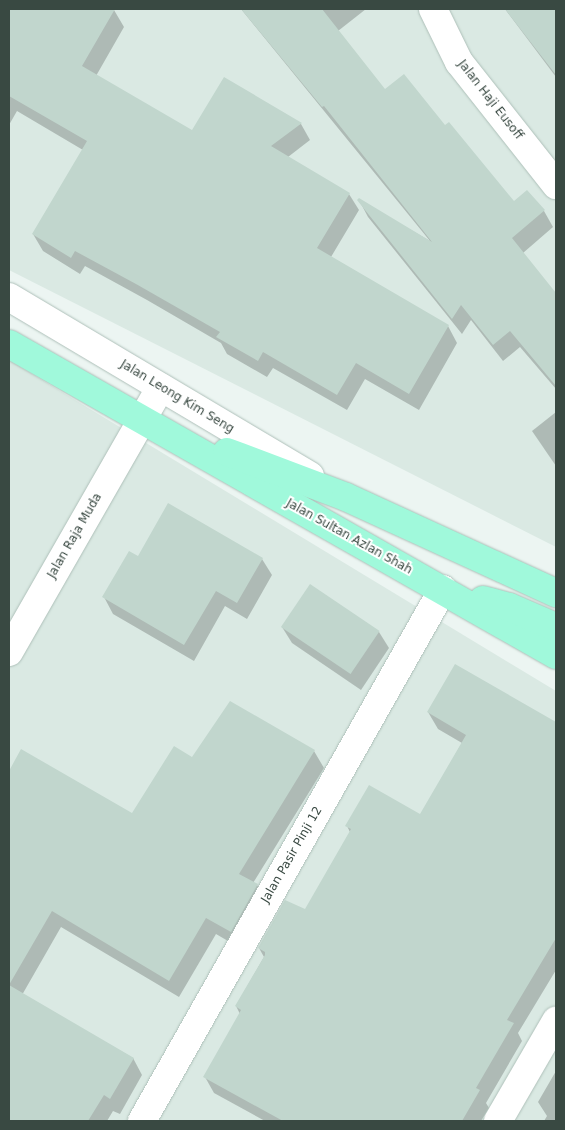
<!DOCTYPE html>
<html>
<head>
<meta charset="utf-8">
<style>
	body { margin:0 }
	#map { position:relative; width:565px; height:1130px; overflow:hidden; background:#ecf5f2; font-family:"DejaVu Sans",sans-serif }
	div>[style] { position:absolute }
	.residential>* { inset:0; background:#dae9e3 }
	.shadow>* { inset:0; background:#0003 }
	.building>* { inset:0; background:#c1d6cd; transform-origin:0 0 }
	.roads { filter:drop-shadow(0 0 1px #aec0b9) drop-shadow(0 0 1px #aec0b9) }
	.minor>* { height:28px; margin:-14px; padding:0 14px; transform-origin:14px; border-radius:14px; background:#fff }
	.major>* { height:28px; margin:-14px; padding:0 14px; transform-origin:14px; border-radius:14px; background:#a0f9db }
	span { translate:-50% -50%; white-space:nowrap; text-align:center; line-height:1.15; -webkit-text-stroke:4px #fff; paint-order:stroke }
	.street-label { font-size:12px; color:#394942 }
	.frame { position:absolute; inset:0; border:10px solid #394942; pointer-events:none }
</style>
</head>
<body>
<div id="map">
	<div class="residential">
		<i style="clip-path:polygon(9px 9px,556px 9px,556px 547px,9px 270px)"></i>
		<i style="clip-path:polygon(9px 360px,556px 691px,556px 1121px,9px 1121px)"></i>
	</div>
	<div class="shadow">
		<i style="clip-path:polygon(9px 9px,114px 10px,124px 27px,96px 76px,193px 132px,301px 124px,310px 140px,288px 157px,349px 194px,359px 210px,331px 257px,448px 326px,457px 343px,419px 410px,365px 379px,347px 410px,273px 368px,267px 377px,227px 354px,221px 343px,147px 300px,85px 266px,80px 274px,43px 251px,33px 234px,83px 150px,17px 111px,9px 125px)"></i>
		<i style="clip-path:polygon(241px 9px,366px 9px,338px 31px,385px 91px,445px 127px,513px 203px,527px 191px,544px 211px,553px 227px,523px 253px,556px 295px,556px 389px,520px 347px,503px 361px,471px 320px,462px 334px,368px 217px,359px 200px,430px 241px)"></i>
		<i style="clip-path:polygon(505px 9px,556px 9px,556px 77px)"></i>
		<i style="clip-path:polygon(556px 412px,556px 466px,532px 431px)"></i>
		<i style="clip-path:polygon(138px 558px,262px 559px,272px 575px,247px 619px,225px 606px,194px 661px,113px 614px,104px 597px)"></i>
		<i style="clip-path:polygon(282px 627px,379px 632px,389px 648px,361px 690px,292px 643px)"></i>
		<i style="clip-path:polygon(428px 712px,545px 724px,556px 731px,556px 970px,518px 1033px,522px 1041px,486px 1103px,489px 1108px,481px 1121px,265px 1121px,214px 1093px,205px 1077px,240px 1014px,236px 1006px,264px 957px,259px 948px,305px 911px,350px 832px,347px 826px,420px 816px,462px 743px,438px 729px)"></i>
		<i style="clip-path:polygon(21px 751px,132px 815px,192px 758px,314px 751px,324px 768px,253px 883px,257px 885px,267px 902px,240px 948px,216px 934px,179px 997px,61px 927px,22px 995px,133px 1058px,142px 1075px,120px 1114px,113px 1111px,107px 1121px,9px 1121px,9px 773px)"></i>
		<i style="clip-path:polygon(556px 1071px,556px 1121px,544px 1121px,547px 1116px,538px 1102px)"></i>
	</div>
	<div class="building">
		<i style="clip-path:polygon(9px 9px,115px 9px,82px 66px,192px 130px,224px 77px,302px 123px,271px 146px,350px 193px,317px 248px,449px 325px,409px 394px,356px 363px,337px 395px,263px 352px,258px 361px,216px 337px,220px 332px,136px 284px,75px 251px,71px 258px,32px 234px,87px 141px,9px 96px)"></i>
		<i style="clip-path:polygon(241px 9px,322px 9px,385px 89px,404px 74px,445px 125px,449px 122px,514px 201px,527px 190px,545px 210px,512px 238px,556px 293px,556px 386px,510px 331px,493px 345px,461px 305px,452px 319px,357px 200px,359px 198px,432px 242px,324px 106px,322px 107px)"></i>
		<i style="clip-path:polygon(505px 9px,556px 9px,556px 75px)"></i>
		<i style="clip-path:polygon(168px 503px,263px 558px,237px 603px,216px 591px,184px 645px,102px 597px,129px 551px,138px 556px)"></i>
		<i style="left:310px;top:584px;width:84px;height:52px;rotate:34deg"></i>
		<i style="clip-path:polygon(455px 664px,556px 722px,556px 938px,507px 1020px,514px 1023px,476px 1088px,480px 1090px,462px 1121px,283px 1121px,203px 1077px,241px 1010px,235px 1006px,265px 955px,265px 952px,258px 948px,285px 900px,305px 909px,351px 829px,345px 826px,369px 785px,420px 814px,466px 735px,427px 712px)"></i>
		<i style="clip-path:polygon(230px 701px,315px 750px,239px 874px,258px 884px,231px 932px,206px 918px,169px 981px,52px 911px,9px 985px,134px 1058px,110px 1099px,104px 1095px,88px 1121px,9px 1121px,9px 771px,21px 749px,132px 813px,174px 746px,192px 757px)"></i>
	</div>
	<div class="roads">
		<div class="minor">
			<i style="left:433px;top:9px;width:59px;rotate:63.9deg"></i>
			<i style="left:459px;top:62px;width:157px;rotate:51.7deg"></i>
			<i style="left:9px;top:297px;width:350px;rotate:30.7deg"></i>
			<i style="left:9px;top:652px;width:305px;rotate:-60.2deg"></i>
			<i style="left:142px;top:1121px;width:611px;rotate:-60.5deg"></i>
			<i style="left:498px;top:1121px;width:116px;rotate:-59.9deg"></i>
		</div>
		<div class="major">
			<i style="left:9px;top:344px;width:629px;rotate:29.62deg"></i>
			<i style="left:227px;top:452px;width:127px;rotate:20.7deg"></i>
			<i style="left:346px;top:497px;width:231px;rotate:24.6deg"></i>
			<i style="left:483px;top:600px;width:27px;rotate:15deg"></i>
			<i style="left:509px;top:607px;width:51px;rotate:23.1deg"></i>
		</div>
	</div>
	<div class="street-label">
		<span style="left:490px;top:100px;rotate:52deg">Jalan Haji Eusoff</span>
		<span style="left:177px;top:397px;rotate:31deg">Jalan Leong Kim Seng</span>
		<span style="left:75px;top:536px;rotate:-60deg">Jalan Raja Muda</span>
		<span style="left:349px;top:537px;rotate:29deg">Jalan Sultan Azlan Shah</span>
		<span style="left:292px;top:855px;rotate:-60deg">Jalan Pasir Pinji 12</span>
	</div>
	<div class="frame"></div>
</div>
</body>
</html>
